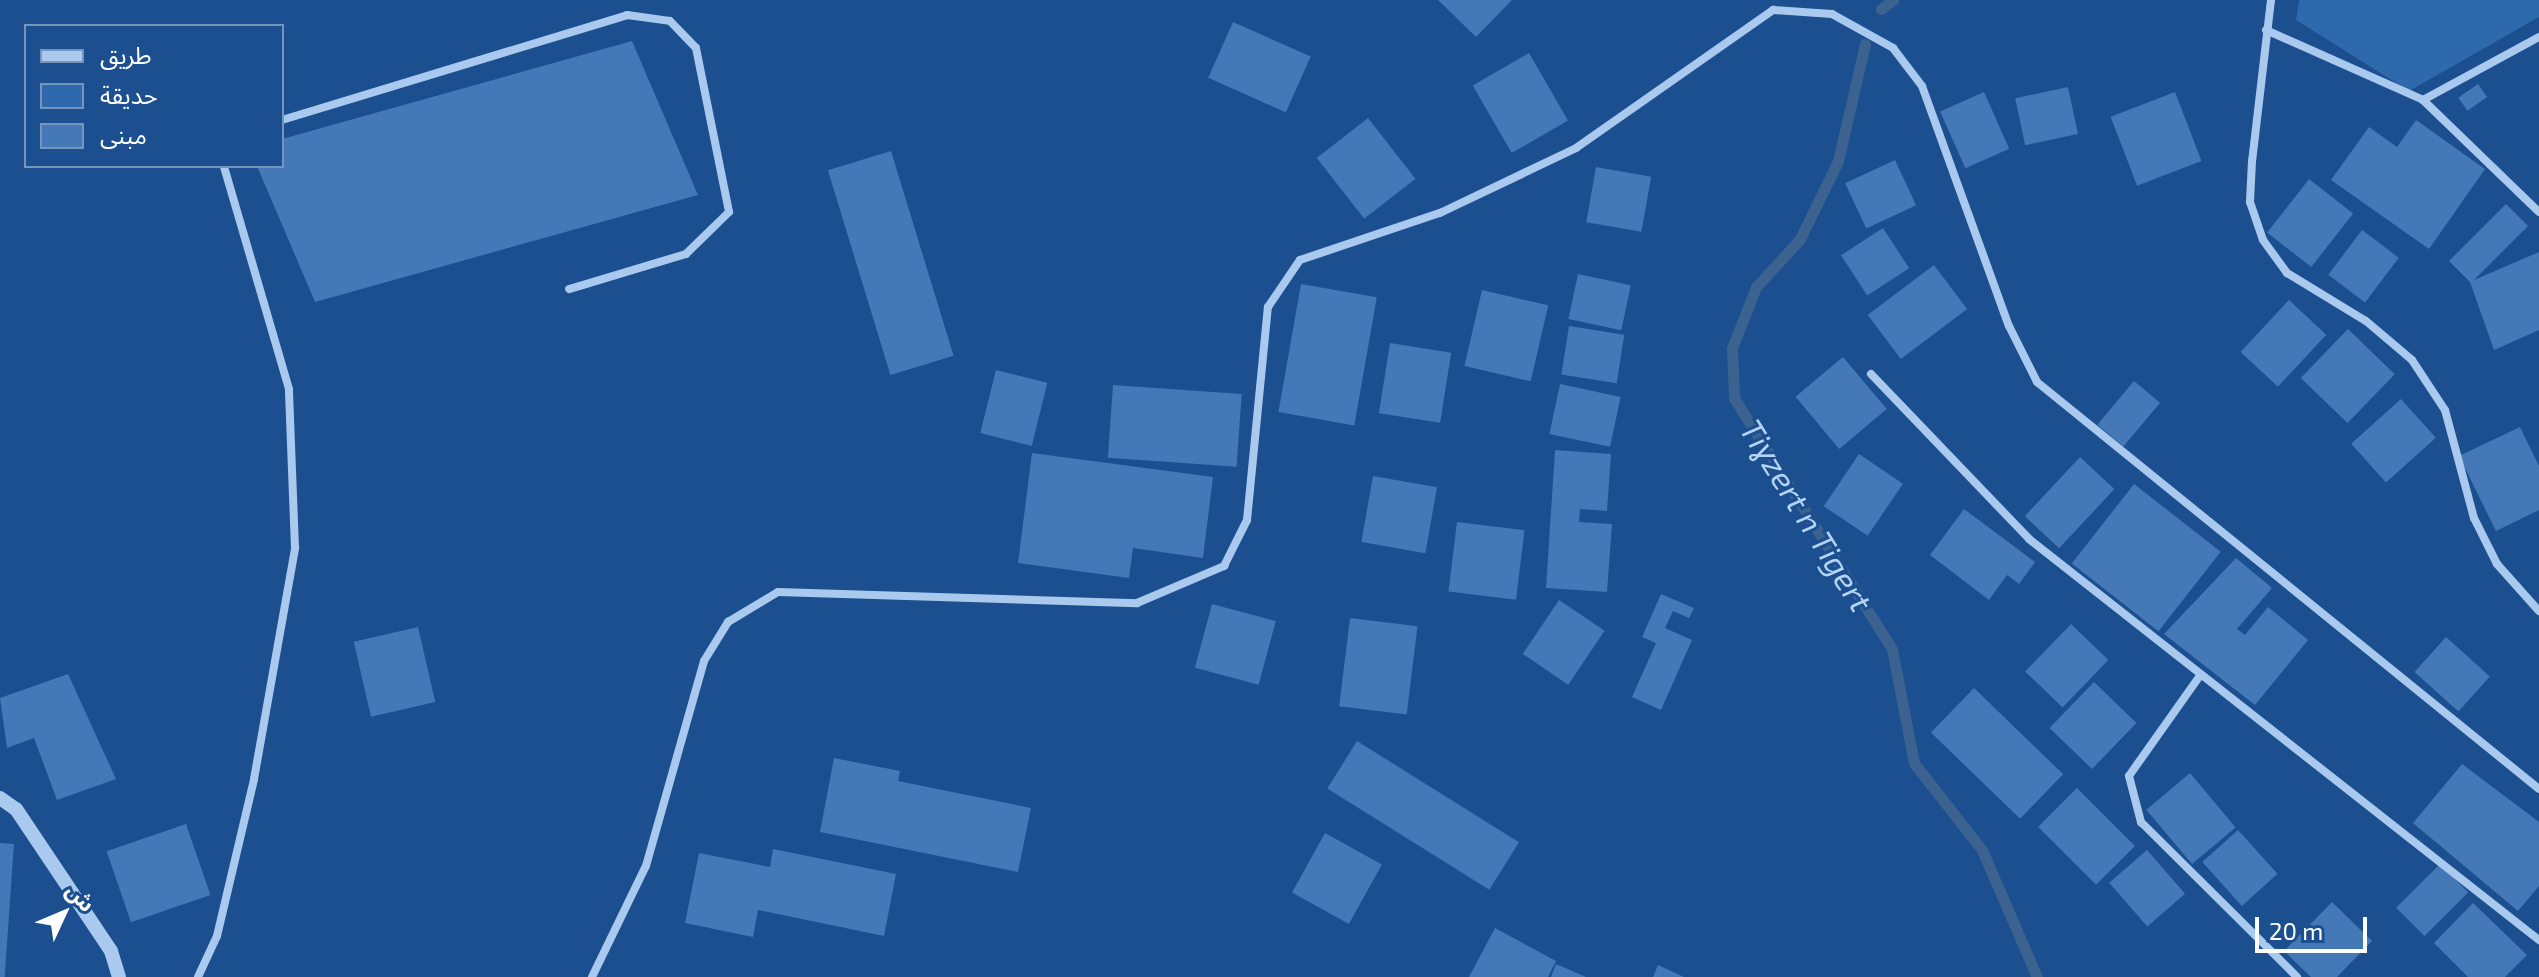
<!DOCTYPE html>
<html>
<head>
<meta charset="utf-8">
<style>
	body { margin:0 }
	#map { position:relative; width:2539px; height:977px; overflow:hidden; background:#1b4f8f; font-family:"Exo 2","Noto Sans Arabic",sans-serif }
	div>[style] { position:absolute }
	.green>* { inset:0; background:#2e69ad }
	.stream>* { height:11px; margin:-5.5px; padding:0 5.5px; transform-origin:5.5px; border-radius:5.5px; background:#3c6290 }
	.building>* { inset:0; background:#4478b7; transform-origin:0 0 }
	.minor>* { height:8px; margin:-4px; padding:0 4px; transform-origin:4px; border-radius:4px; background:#a9c9ee }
	.tertiary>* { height:14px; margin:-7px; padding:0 7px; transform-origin:7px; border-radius:7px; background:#a9c9ee }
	span { translate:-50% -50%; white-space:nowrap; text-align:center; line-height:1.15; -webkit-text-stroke:6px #1b4f8f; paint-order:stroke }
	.water-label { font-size:32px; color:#b5d3f5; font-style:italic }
	.legend { position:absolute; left:24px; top:24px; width:260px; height:144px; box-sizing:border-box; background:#1b4f8f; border:2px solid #7695bc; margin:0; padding:10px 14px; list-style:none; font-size:24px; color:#fff }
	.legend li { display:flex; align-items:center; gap:16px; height:40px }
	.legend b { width:40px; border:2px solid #7695bc }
	.north { position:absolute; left:24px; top:873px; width:80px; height:80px; -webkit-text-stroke:6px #1b4f8f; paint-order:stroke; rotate:46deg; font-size:22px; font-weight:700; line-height:32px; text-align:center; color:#fff }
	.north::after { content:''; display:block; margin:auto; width:28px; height:36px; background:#fff; clip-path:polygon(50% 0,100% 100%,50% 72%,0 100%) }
	.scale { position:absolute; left:2255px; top:917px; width:112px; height:36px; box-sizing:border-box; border:4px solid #fff; border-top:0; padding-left:10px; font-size:24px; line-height:28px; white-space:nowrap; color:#fff; -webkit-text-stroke:6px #1b4f8f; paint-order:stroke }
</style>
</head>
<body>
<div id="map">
	<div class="green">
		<i style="clip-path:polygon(2299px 0,2539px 0,2539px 17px,2409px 91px,2296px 20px)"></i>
	</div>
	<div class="stream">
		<i style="left:1881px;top:9px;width:15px;rotate:-37deg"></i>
		<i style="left:1865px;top:44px;width:120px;rotate:103deg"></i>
		<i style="left:1838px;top:161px;width:87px;rotate:116deg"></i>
		<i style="left:1800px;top:239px;width:65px;rotate:132.5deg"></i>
		<i style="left:1756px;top:287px;width:66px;rotate:111.5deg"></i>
		<i style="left:1732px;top:348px;width:50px;rotate:87.7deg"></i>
		<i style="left:1734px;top:398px;width:297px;rotate:57.8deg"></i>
		<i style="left:1892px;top:649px;width:116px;rotate:79.1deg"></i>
		<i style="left:1914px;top:763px;width:110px;rotate:52deg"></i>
		<i style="left:1982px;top:850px;width:138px;rotate:66.6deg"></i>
	</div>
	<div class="building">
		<i style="clip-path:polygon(1438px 0,1512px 0,1476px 37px)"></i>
		<i style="left:1233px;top:22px;width:85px;height:61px;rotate:24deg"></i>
		<i style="clip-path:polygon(632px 41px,698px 195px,315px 302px,257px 166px,282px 166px,282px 139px)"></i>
		<i style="left:1529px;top:53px;width:78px;height:65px;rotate:60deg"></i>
		<i style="left:2478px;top:84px;width:16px;height:24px;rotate:55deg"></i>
		<i style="left:2068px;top:87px;width:48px;height:54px;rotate:78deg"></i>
		<i style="left:1984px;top:92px;width:62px;height:48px;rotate:66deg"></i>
		<i style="left:2175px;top:92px;width:74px;height:69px;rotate:69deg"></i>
		<i style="left:1368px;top:118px;width:77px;height:65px;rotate:52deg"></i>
		<i style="clip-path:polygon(2416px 120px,2485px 169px,2429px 249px,2331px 180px,2369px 127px,2397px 147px)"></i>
		<i style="left:891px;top:151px;width:214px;height:66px;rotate:73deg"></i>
		<i style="left:1895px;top:160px;width:50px;height:55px;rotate:65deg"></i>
		<i style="left:1596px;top:167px;width:56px;height:56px;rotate:10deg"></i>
		<i style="left:2309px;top:179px;width:56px;height:68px;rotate:38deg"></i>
		<i style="clip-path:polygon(2506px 204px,2528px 226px,2474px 280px,2539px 252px,2539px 330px,2494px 350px,2470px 282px,2449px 261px)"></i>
		<i style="left:1883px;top:228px;width:48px;height:50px;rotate:57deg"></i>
		<i style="left:2362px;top:230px;width:46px;height:56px;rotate:37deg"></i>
		<i style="left:1934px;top:265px;width:55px;height:83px;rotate:53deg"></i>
		<i style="left:1578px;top:274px;width:54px;height:46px;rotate:12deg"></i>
		<i style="left:1301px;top:284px;width:77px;height:130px;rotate:10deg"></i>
		<i style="left:1482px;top:290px;width:68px;height:78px;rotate:13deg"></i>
		<i style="left:2289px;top:300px;width:51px;height:71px;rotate:43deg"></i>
		<i style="left:1569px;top:326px;width:56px;height:49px;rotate:9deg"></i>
		<i style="left:2348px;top:329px;width:65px;height:68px;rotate:44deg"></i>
		<i style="left:1390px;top:343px;width:62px;height:71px;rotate:9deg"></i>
		<i style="left:1843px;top:357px;width:68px;height:62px;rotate:50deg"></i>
		<i style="left:996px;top:370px;width:53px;height:65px;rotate:14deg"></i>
		<i style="left:2134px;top:381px;width:34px;height:57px;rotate:40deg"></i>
		<i style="left:1560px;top:384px;width:62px;height:51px;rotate:12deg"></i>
		<i style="left:1113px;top:385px;width:129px;height:73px;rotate:4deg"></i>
		<i style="left:2401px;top:399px;width:52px;height:67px;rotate:48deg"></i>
		<i style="clip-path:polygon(2520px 427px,2539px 466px,2539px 510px,2496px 531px,2459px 456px)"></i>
		<i style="clip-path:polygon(1555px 450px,1611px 454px,1607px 511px,1580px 509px,1579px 522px,1612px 524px,1607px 592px,1546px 588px)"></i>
		<i style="clip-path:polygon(1032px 453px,1213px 477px,1203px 558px,1133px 548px,1129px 578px,1018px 563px)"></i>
		<i style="left:1859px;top:454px;width:53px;height:63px;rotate:34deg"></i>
		<i style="left:2080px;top:457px;width:47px;height:81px;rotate:43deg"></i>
		<i style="left:1373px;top:476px;width:65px;height:67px;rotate:10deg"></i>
		<i style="left:2134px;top:484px;width:110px;height:101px;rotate:38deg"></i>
		<i style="clip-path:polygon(1964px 509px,2035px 562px,2019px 584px,2007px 575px,1989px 600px,1930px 555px)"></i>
		<i style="left:1457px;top:522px;width:68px;height:70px;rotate:7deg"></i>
		<i style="clip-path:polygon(2236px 558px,2272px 588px,2237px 629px,2245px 635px,2268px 607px,2308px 640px,2255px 705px,2164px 634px)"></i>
		<i style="clip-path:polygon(1661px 594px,1694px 608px,1689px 618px,1673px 611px,1665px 628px,1692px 640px,1661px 710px,1632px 697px,1656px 643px,1642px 637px)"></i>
		<i style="left:1559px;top:600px;width:55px;height:65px;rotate:34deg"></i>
		<i style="left:1212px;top:604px;width:66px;height:66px;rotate:15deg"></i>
		<i style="left:1350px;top:618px;width:68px;height:89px;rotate:7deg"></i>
		<i style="left:2071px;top:624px;width:52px;height:66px;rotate:44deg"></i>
		<i style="left:418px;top:627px;width:77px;height:66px;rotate:77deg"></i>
		<i style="left:2446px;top:637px;width:59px;height:47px;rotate:42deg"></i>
		<i style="clip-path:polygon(68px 674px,116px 779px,57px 800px,34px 738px,7px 748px,0 698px)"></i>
		<i style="left:2094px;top:682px;width:59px;height:64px;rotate:44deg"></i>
		<i style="left:1974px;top:688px;width:124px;height:62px;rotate:44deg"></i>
		<i style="left:1357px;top:741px;width:191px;height:56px;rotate:32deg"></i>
		<i style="clip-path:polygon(834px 758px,900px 771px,898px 781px,1031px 808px,1018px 872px,820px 832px)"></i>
		<i style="clip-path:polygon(2462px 764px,2539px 822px,2539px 886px,2518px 911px,2413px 823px)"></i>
		<i style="left:2190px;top:773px;width:71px;height:57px;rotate:50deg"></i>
		<i style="left:2077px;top:788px;width:82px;height:55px;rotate:45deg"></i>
		<i style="left:186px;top:824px;width:75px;height:84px;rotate:71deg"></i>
		<i style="left:2238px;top:830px;width:59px;height:48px;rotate:48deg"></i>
		<i style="left:1325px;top:833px;width:65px;height:68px;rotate:29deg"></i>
		<i style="left:0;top:843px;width:14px;height:134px;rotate:4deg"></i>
		<i style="clip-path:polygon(773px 849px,896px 874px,884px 936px,758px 910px,753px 937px,685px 923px,699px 853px,770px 867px)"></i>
		<i style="left:2147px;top:850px;width:58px;height:50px;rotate:49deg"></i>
		<i style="left:2440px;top:864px;width:40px;height:62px;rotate:45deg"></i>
		<i style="clip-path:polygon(2332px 902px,2372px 941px,2337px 977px,2311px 977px,2284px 951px)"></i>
		<i style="clip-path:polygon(2473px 903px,2527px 955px,2505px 977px,2468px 977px,2434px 943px)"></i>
		<i style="clip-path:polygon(1495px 928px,1556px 961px,1548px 977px,1469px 977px)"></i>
		<i style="clip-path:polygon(1556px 964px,1586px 977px,1551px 977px)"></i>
		<i style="clip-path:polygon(1658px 965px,1684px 977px,1653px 977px)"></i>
	</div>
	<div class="minor">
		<i style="left:2271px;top:0;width:162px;rotate:96.7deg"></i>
		<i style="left:2252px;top:161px;width:41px;rotate:92.8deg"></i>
		<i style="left:2250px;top:202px;width:40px;rotate:71.1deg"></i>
		<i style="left:2263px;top:240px;width:41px;rotate:54deg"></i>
		<i style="left:2287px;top:273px;width:92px;rotate:31.3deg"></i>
		<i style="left:2366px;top:321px;width:60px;rotate:40.3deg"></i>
		<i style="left:2412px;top:360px;width:60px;rotate:56.6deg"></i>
		<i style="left:2445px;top:410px;width:112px;rotate:75deg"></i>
		<i style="left:2474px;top:518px;width:51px;rotate:63.4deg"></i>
		<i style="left:2497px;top:564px;width:63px;rotate:48.2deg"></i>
		<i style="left:2266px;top:30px;width:172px;rotate:24deg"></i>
		<i style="left:2423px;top:100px;width:132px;rotate:-28.5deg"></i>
		<i style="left:2423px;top:100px;width:161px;rotate:44deg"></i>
		<i style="left:282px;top:120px;width:361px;rotate:-16.9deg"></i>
		<i style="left:627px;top:15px;width:43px;rotate:7.9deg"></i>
		<i style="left:670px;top:21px;width:37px;rotate:46deg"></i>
		<i style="left:696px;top:48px;width:167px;rotate:78.6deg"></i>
		<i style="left:729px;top:212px;width:60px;rotate:135.7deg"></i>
		<i style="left:686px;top:254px;width:122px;rotate:163.3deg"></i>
		<i style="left:1871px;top:374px;width:228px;rotate:46.2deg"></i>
		<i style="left:2029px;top:539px;width:649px;rotate:38.18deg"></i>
		<i style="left:2199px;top:677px;width:121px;rotate:125.3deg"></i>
		<i style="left:2129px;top:776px;width:48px;rotate:75.4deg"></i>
		<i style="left:2141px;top:822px;width:220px;rotate:44.8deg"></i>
		<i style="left:198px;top:977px;width:45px;rotate:-65.1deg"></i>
		<i style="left:217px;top:936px;width:161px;rotate:-76.7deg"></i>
		<i style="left:254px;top:779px;width:235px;rotate:-79.9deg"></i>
		<i style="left:295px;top:548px;width:159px;rotate:-92.2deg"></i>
		<i style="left:289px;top:389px;width:232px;rotate:-106.3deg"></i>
		<i style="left:592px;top:977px;width:123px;rotate:-64.1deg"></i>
		<i style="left:646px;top:866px;width:213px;rotate:-74.2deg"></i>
		<i style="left:704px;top:661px;width:46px;rotate:-58.4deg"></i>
		<i style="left:728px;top:622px;width:58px;rotate:-31deg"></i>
		<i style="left:778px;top:592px;width:359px;rotate:1.8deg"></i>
		<i style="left:1137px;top:603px;width:95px;rotate:-23deg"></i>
		<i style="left:1224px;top:566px;width:51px;rotate:-63.4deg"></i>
		<i style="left:1247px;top:520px;width:214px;rotate:-84.4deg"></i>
		<i style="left:1268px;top:307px;width:57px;rotate:-55.8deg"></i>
		<i style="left:1300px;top:260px;width:148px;rotate:-18.6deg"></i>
		<i style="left:1440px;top:213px;width:151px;rotate:-25.5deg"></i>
		<i style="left:1576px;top:148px;width:241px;rotate:-35deg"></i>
		<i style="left:1773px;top:10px;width:59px;rotate:3.9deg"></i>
		<i style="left:1832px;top:14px;width:70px;rotate:29.1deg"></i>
		<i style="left:1893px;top:48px;width:48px;rotate:52.7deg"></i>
		<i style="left:1922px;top:86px;width:255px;rotate:70.1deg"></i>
		<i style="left:2009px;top:326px;width:63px;rotate:63.4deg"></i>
		<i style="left:2037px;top:382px;width:646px;rotate:39.03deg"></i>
	</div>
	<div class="tertiary">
		<i style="left:0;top:798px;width:19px;rotate:35deg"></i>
		<i style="left:16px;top:809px;width:171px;rotate:56.2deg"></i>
		<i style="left:111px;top:951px;width:27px;rotate:73deg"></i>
	</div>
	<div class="water-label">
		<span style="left:1807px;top:515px;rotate:58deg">Tiɣzert n Tigert</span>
	</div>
	<ul class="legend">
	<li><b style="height:10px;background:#a9c9ee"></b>طريق</li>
	<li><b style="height:22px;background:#2e69ad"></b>حديقة</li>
	<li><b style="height:22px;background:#4478b7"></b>مبنى</li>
	</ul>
	<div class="north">ش</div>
	<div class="scale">20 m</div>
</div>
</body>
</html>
